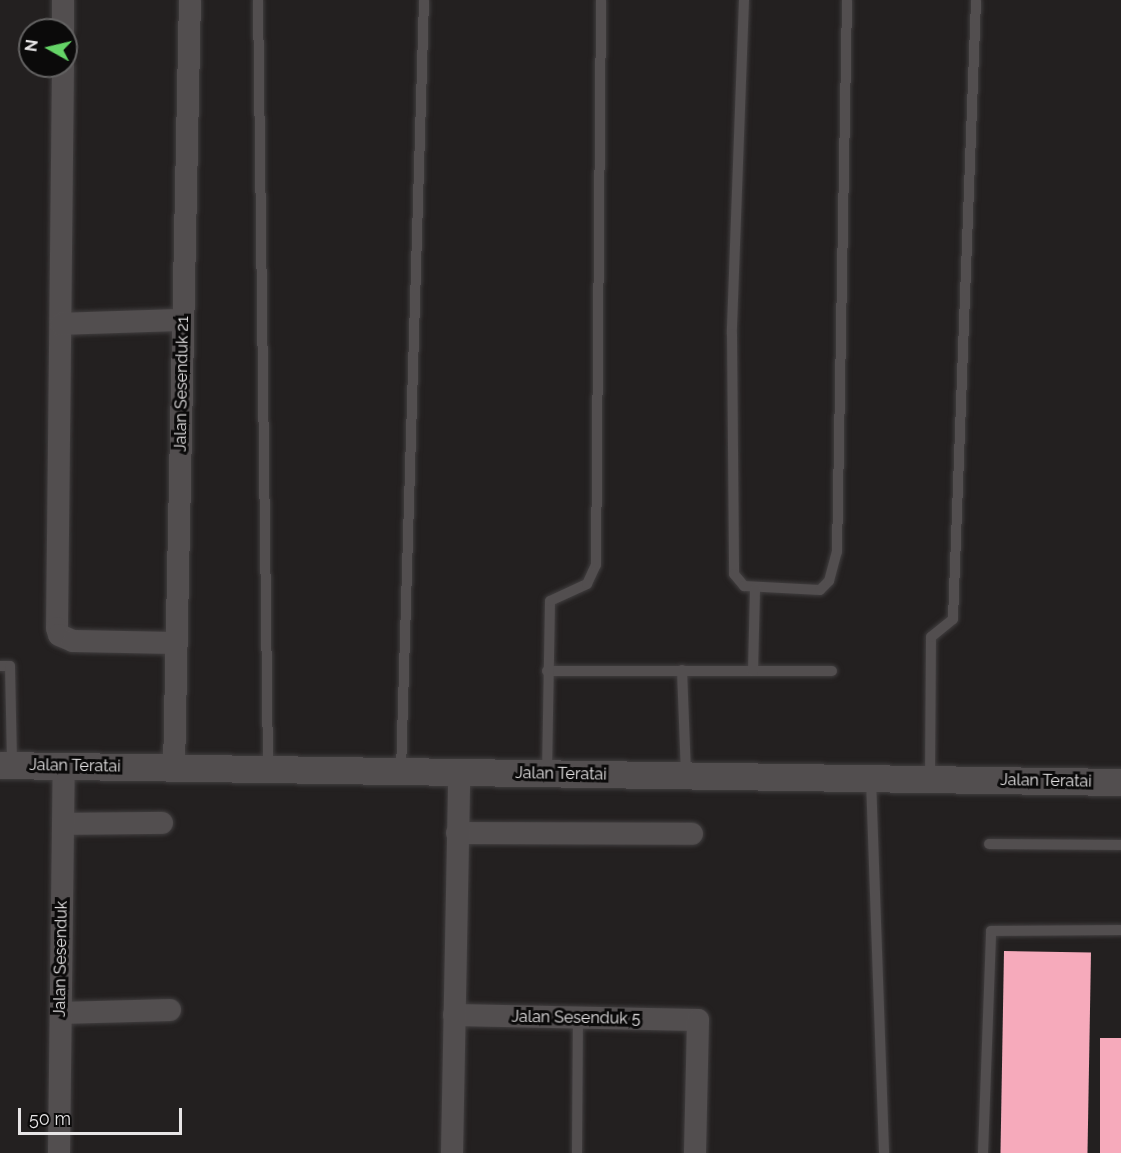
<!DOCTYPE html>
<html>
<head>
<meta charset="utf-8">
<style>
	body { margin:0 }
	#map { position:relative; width:1121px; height:1153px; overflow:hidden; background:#232020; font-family:Raleway,sans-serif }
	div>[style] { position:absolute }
	.building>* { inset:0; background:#f6aabb; transform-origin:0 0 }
	.roads { filter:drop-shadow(0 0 2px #413e3f) drop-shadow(0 0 2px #413e3f) }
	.service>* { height:10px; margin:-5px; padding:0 5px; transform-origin:5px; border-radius:5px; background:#524e4f }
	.minor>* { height:22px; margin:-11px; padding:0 11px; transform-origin:11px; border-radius:11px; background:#524e4f }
	.tertiary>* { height:27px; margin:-13.5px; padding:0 13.5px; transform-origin:13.5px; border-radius:13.5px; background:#524e4f }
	span { translate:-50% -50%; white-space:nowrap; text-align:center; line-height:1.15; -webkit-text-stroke:6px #0b0a0a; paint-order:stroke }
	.street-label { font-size:16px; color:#e7e5e6 }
	.north { position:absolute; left:18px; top:18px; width:60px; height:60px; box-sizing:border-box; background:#0b0a0a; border:2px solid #636262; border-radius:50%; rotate:278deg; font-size:16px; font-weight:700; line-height:24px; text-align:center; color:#e7e5e6 }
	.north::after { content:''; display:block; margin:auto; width:21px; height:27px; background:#65d467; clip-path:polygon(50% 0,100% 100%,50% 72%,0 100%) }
	.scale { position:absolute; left:18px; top:1108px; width:164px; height:27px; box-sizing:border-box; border:3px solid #e7e5e6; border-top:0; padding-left:8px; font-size:18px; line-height:21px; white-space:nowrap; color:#e7e5e6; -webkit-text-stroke:4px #0b0a0a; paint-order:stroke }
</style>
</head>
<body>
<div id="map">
	<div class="building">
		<i style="left:1004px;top:951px;width:87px;height:202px;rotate:1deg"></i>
		<i style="left:1100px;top:1038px;width:21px;height:115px"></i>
	</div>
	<div class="roads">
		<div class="service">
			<i style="left:258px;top:0;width:769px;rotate:89.25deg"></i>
			<i style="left:744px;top:0;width:334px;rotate:92.1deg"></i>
			<i style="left:732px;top:334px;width:240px;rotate:89.5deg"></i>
			<i style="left:734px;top:574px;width:16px;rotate:50deg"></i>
			<i style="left:744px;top:586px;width:76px;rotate:3deg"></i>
			<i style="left:820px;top:590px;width:13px;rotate:-45deg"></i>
			<i style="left:829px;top:581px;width:30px;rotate:-75deg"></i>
			<i style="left:837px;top:552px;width:552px;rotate:-88.96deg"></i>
			<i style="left:0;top:666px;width:10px"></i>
			<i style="left:10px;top:666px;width:99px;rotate:88.8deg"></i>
			<i style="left:682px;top:670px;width:105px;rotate:87.8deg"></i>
			<i style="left:547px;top:671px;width:285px"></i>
			<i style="left:753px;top:671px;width:83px;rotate:-88.6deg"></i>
			<i style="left:401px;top:771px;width:771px;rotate:-88.29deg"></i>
			<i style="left:547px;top:773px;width:172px;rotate:-89deg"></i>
			<i style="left:550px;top:601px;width:41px;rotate:-24.7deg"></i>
			<i style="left:587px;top:584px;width:21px;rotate:-65deg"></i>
			<i style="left:596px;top:565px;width:565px;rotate:-89.49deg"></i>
			<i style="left:871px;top:779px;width:374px;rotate:88deg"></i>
			<i style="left:930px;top:779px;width:142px;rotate:-89.6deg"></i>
			<i style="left:931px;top:637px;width:28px;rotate:-39deg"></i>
			<i style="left:953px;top:619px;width:619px;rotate:-87.87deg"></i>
			<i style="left:989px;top:844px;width:132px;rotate:0.4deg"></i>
			<i style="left:577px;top:1153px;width:135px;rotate:-89.6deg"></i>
			<i style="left:983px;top:1153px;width:222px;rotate:-87.9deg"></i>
			<i style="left:991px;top:931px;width:130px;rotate:-0.4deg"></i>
		</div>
		<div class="minor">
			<i style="left:63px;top:0;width:30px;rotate:90deg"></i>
			<i style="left:63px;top:66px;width:562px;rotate:90.61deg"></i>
			<i style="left:57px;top:628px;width:7px;rotate:74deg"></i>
			<i style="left:59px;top:635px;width:15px;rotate:23deg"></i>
			<i style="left:73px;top:641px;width:103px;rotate:1.1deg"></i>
			<i style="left:61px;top:324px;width:122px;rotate:-1.9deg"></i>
			<i style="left:174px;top:768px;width:768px;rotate:-88.81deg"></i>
			<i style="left:63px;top:824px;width:99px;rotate:-0.6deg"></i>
			<i style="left:457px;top:833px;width:235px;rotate:0.2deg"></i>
			<i style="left:61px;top:1013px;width:109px;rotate:-1.6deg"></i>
			<i style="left:454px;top:1015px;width:244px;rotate:1.2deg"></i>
			<i style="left:698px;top:1020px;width:133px;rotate:91.3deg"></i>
			<i style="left:59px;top:1153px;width:387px;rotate:-89.3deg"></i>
			<i style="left:452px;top:1153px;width:381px;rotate:-88.9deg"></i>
		</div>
		<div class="tertiary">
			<i style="left:0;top:765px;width:1121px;rotate:0.87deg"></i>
		</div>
	</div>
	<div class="street-label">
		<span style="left:182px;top:384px;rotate:-89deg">Jalan Sesenduk 21</span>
		<span style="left:75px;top:766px;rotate:1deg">Jalan Teratai</span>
		<span style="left:561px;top:774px;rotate:1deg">Jalan Teratai</span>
		<span style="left:1046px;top:781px;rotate:1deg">Jalan Teratai</span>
		<span style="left:61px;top:959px;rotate:-89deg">Jalan Sesenduk</span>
		<span style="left:576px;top:1018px;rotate:1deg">Jalan Sesenduk 5</span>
	</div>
	<div class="north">N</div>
	<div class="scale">50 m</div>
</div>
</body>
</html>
